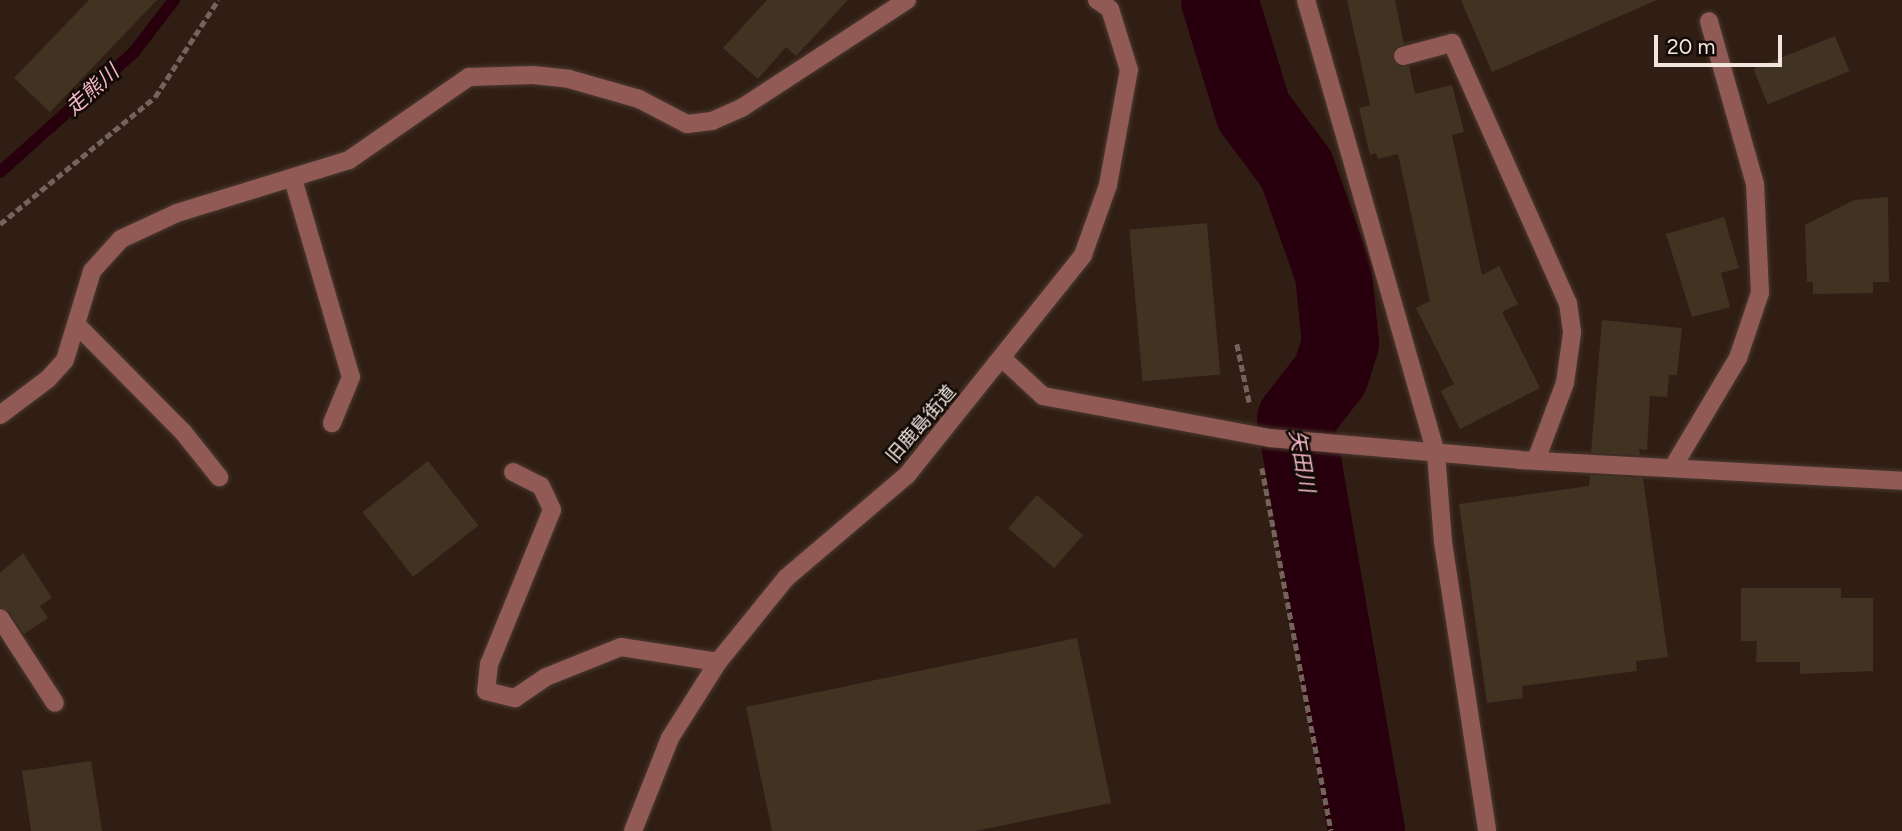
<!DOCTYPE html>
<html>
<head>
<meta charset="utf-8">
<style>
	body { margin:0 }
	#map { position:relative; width:1902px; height:831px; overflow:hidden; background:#301e14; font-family:Figtree,"Noto Sans JP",sans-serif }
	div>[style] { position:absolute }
	.stream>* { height:12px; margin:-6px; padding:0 6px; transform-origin:6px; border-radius:6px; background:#28000d }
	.river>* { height:77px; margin:-38.5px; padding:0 38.5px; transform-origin:38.5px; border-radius:38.5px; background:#28000d }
	.building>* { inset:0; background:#403322; transform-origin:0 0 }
	.path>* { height:4.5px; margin-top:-2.25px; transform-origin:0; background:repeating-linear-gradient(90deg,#73635a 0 7px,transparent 0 10.5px) }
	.roads { filter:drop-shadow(0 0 2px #4b3a30) drop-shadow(0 0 2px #4b3a30) }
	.minor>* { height:18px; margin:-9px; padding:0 9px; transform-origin:9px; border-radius:9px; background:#915a55 }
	span { translate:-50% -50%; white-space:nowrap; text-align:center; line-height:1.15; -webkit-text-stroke:5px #120a06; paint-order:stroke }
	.street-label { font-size:19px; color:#f2e5de }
	.water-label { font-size:21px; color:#f7b6c7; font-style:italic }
	.scale { position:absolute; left:1654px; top:35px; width:128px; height:32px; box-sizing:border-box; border:4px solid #f2e5de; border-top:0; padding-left:9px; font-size:21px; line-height:24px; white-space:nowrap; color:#f2e5de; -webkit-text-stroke:5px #120a06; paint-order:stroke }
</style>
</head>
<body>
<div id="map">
	<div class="stream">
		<i style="left:0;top:172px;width:180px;rotate:-41.8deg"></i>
		<i style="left:134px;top:52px;width:66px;rotate:-52.4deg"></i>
	</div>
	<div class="river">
		<i style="left:1219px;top:0;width:116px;rotate:73deg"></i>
		<i style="left:1253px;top:111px;width:72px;rotate:53.4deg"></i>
		<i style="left:1296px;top:169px;width:110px;rotate:70.4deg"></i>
		<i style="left:1333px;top:273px;width:70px;rotate:84.3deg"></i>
		<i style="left:1340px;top:343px;width:33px;rotate:108deg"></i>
		<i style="left:1330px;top:374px;width:57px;rotate:127.9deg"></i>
		<i style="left:1295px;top:419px;width:418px;rotate:80.2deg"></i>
	</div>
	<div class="building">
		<i style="clip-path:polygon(89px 0,157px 0,50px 112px,14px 78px)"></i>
		<i style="clip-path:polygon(767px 0,848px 0,796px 56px,786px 47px,758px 79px,723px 48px)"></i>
		<i style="clip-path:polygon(1347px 0,1395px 0,1404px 44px,1395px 48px,1392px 58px,1399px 67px,1409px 66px,1415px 94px,1452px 85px,1464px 132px,1452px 135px,1482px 275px,1499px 266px,1518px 304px,1502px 312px,1540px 388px,1460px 429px,1441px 391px,1454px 384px,1416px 308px,1430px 301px,1398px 154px,1378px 159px,1376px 153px,1370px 155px,1359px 108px,1370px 105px)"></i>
		<i style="clip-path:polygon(1461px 0,1657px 0,1492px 72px)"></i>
		<i style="left:1835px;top:36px;width:38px;height:88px;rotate:68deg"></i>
		<i style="clip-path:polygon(1888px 197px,1889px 282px,1873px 282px,1873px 293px,1813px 294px,1813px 282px,1807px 282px,1805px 225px,1854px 200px)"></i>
		<i style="clip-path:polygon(1724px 217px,1739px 268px,1721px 273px,1730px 307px,1692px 317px,1666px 234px)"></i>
		<i style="left:1207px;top:223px;width:152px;height:78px;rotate:85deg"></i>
		<i style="clip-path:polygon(1602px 320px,1682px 328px,1677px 375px,1669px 375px,1667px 397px,1650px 396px,1647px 450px,1639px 449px,1640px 455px,1591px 453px)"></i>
		<i style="left:428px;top:461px;width:82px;height:83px;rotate:52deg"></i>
		<i style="clip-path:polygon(1590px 475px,1643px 478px,1668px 657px,1636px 661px,1637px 671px,1522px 686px,1523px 698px,1487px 703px,1459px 504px,1589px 486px)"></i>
		<i style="left:1037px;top:495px;width:61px;height:44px;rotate:41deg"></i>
		<i style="clip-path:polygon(23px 553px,52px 598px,40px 606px,48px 618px,24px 634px,9px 611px,0 607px,0 573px)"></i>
		<i style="clip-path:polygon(1741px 588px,1841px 588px,1841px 598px,1873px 598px,1873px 671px,1800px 674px,1800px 662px,1756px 662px,1757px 641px,1741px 641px)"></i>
		<i style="clip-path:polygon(1077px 638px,1111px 803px,975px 831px,772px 831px,746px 707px)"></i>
		<i style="clip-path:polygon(91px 761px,102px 831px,31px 831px,22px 771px)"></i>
	</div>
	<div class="path">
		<i style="left:0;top:224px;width:200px;rotate:-39.3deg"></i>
		<i style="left:155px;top:97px;width:116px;rotate:-57deg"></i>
		<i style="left:1237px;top:344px;width:62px;rotate:78deg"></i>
		<i style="left:1262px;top:468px;width:369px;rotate:79.2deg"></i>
	</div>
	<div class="roads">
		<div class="minor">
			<i style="left:1306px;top:0;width:471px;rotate:74deg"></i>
			<i style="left:1436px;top:453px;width:89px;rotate:85.5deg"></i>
			<i style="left:1443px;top:542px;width:292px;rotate:81.3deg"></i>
			<i style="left:1403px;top:56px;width:51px;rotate:-14.9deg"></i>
			<i style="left:1452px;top:43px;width:285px;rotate:66deg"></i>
			<i style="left:1568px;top:303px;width:30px;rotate:82deg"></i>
			<i style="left:1572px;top:333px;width:50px;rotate:98deg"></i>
			<i style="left:1565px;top:383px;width:82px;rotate:110.6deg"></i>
			<i style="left:293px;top:179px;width:206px;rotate:73.7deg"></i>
			<i style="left:351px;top:377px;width:50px;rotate:112.4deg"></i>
			<i style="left:79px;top:327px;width:148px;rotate:45.3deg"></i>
			<i style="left:183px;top:432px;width:58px;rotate:51.3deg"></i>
			<i style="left:1003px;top:359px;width:54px;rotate:42.8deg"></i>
			<i style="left:1043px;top:396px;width:231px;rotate:10.5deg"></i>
			<i style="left:1270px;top:438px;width:250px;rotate:5deg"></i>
			<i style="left:1519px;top:460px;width:384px;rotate:3.1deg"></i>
			<i style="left:0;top:415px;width:60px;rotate:-36.9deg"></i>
			<i style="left:48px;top:379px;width:25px;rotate:-48deg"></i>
			<i style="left:65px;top:360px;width:93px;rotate:-73.1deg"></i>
			<i style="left:92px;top:271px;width:43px;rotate:-47.8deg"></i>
			<i style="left:121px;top:239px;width:62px;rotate:-24.9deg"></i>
			<i style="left:177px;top:213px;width:180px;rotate:-17.1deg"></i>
			<i style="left:349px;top:160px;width:146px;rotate:-34.7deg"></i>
			<i style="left:469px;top:77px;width:64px;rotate:-1.8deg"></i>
			<i style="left:533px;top:75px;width:36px;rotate:6deg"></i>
			<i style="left:569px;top:79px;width:73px;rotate:15.9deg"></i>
			<i style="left:639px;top:99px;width:54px;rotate:27.5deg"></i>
			<i style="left:687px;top:124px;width:25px;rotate:-7deg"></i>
			<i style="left:712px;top:121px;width:34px;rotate:-24deg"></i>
			<i style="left:743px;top:107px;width:196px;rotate:-33.1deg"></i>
			<i style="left:1673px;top:467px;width:127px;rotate:-59.2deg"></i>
			<i style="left:1738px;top:358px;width:69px;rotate:-71.3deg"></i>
			<i style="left:1760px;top:293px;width:109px;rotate:-92.6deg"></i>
			<i style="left:1755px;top:184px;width:169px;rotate:-105.8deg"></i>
			<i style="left:513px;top:472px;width:31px;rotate:27deg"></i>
			<i style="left:541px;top:486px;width:26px;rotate:65deg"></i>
			<i style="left:552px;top:510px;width:166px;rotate:112.2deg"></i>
			<i style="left:489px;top:664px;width:27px;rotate:96deg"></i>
			<i style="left:486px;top:691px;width:30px;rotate:14deg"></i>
			<i style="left:515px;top:698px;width:37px;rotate:-34deg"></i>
			<i style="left:546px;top:677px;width:81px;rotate:-21.8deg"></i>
			<i style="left:621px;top:647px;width:98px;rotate:8.8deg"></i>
			<i style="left:0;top:618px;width:101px;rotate:57.1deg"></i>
			<i style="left:633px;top:831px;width:100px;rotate:-68.3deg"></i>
			<i style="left:670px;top:738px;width:90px;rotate:-57.7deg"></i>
			<i style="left:718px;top:662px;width:108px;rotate:-51deg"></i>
			<i style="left:786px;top:578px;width:159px;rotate:-40.4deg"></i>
			<i style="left:907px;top:475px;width:282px;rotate:-51.3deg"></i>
			<i style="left:1083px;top:255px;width:74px;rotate:-70.3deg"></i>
			<i style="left:1108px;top:185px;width:117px;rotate:-79.7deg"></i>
			<i style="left:1129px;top:70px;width:64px;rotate:-107.3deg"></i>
			<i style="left:1110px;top:9px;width:16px;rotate:-145deg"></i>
		</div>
	</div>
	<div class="street-label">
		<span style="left:921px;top:424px;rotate:-49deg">旧鹿島街道</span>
	</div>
	<div class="water-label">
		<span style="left:92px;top:90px;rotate:-42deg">走熊川</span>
		<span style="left:1302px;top:461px;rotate:80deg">矢田川</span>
	</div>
	<div class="scale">20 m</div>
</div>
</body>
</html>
